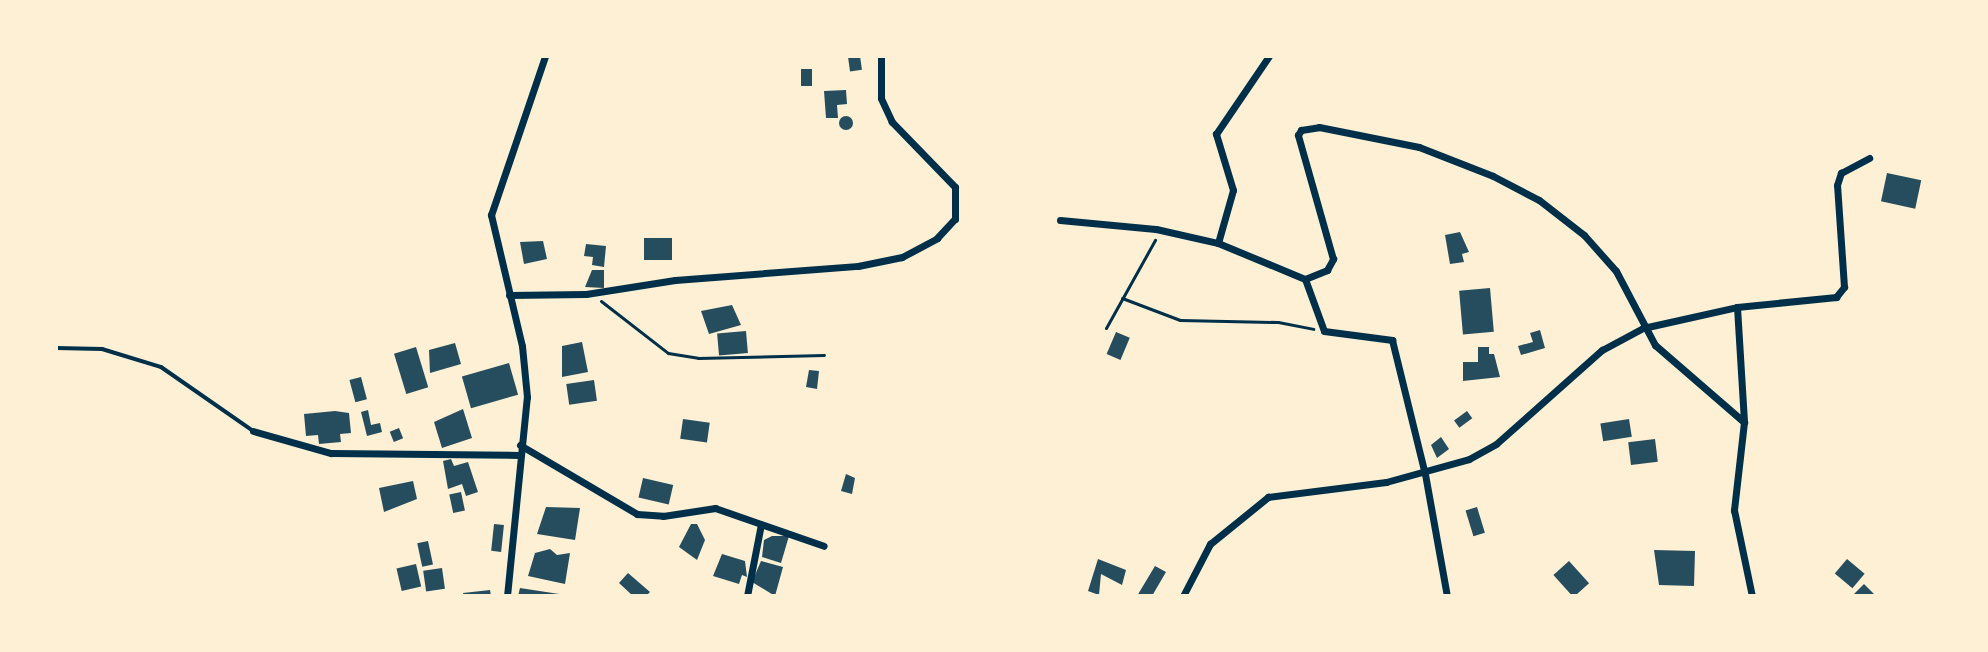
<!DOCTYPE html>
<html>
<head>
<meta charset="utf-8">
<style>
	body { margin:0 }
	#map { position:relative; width:1988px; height:652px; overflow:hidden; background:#fdf0d5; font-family:"Libre Baskerville",serif }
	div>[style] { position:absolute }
	.building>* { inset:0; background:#264d5e; transform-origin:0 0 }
	.round { border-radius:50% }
	.path>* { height:3px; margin:-1.5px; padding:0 1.5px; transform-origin:1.5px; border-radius:1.5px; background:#003049 }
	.service>* { height:4px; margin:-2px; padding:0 2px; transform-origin:2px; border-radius:2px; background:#003049 }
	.minor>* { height:7px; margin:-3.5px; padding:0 3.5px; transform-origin:3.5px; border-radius:3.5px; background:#003049 }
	span { translate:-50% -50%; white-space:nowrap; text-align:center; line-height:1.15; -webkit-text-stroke:8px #fdf0d5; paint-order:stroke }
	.frame { position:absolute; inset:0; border:58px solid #fdf0d5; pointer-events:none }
</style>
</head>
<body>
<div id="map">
	<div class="building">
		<i style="left:860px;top:56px;width:14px;height:12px;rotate:82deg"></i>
		<i style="left:801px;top:69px;width:11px;height:17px"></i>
		<i style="clip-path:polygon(846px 90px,847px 104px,837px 105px,838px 118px,826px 118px,824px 91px)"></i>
		<i class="round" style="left:839px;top:116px;width:14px;height:14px"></i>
		<i style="left:1887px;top:173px;width:35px;height:29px;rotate:12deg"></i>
		<i style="clip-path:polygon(1460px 232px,1469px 252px,1462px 254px,1464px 262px,1450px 264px,1445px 235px)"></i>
		<i style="left:644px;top:238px;width:28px;height:22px"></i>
		<i style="clip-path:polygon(543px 241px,547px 259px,524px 264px,520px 242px)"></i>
		<i style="clip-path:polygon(586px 244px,606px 246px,604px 267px,592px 265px,593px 257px,584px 256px)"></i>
		<i style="clip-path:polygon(592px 270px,604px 270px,604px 288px,585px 287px)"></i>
		<i style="left:1490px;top:288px;width:44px;height:31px;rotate:85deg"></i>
		<i style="clip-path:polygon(732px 305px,741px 325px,709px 334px,701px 311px)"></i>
		<i style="clip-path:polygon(1540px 330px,1545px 348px,1521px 355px,1518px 346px,1533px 342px,1530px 333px)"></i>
		<i style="left:746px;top:331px;width:22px;height:29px;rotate:85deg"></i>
		<i style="left:1116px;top:332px;width:15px;height:24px;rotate:23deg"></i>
		<i style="clip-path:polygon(582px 342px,588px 372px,562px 377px,562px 346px)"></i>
		<i style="clip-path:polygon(455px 343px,461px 364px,430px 373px,429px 350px)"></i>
		<i style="left:416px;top:347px;width:42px;height:23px;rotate:73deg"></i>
		<i style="clip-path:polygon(1478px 347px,1489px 347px,1489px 354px,1494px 354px,1500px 377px,1463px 381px,1463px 362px,1478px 362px)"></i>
		<i style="left:509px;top:363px;width:33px;height:49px;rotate:74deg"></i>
		<i style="clip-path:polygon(809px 370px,819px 371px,817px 389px,806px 387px)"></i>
		<i style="left:361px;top:377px;width:23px;height:12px;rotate:75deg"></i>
		<i style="left:594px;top:380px;width:21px;height:28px;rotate:82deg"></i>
		<i style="clip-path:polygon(463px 409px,472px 438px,442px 448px,434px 422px)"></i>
		<i style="clip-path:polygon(368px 410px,371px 425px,380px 423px,382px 432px,367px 436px,361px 412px)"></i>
		<i style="clip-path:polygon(335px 411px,349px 413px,351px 433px,340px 434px,341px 442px,319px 444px,318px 435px,306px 436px,304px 414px)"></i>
		<i style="left:1467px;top:411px;width:9px;height:16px;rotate:54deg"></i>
		<i style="left:683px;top:419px;width:27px;height:20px;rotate:8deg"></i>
		<i style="left:1629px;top:419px;width:18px;height:29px;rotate:81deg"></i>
		<i style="left:399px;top:428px;width:11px;height:10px;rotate:68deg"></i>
		<i style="clip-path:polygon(1441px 437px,1449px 449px,1437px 458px,1431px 445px)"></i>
		<i style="left:1655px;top:439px;width:23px;height:27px;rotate:83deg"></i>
		<i style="clip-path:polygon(451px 459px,454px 466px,468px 462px,478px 492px,466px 496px,462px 484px,448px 489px,443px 461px)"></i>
		<i style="clip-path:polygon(846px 474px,855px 478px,852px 494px,841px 491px)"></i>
		<i style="left:643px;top:478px;width:31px;height:20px;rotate:13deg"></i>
		<i style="clip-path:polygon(413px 481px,417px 499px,384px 512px,379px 488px)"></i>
		<i style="left:461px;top:492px;width:19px;height:12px;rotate:78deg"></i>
		<i style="clip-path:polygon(546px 507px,580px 508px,575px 540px,537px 534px)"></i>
		<i style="left:1477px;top:507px;width:27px;height:12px;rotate:73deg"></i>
		<i style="left:494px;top:524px;width:10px;height:27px;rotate:6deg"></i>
		<i style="clip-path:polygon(691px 524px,697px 524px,705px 540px,697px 560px,679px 547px)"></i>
		<i style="clip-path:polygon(772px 536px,789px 536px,781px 563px,762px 557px,764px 540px)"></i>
		<i style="left:428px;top:541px;width:24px;height:11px;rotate:78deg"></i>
		<i style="clip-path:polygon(550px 549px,557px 555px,570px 553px,565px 584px,528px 576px,535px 553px)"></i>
		<i style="clip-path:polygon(1654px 550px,1695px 551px,1694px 586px,1659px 585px)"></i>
		<i style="clip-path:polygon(722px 554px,745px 561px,747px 577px,742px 575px,739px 584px,713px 576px)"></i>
		<i style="clip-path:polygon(1098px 559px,1126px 570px,1122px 585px,1101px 574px,1099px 595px,1088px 591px)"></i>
		<i style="left:1847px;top:559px;width:23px;height:19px;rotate:40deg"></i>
		<i style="clip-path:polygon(761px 561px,783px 567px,775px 596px,752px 582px)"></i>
		<i style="left:1569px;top:561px;width:30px;height:21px;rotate:48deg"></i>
		<i style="left:416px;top:564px;width:23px;height:20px;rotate:77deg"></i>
		<i style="clip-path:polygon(1155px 566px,1166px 572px,1152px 596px,1137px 596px)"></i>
		<i style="left:442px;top:568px;width:21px;height:19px;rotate:82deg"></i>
		<i style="clip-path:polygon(628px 573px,650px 592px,646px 596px,633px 596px,619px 583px)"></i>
		<i style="clip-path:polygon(1864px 584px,1876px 596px,1852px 596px)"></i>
		<i style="clip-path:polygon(520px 588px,559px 594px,559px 596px,518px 596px)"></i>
		<i style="clip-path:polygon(490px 590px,491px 596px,464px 596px,463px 593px)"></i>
	</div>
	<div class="path">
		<i style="left:1122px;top:298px;width:62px;rotate:20.8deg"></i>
		<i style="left:1180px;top:320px;width:98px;rotate:1.2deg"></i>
		<i style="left:1278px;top:322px;width:36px;rotate:11deg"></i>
		<i style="left:601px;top:301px;width:85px;rotate:37.8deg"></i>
		<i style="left:668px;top:353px;width:30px;rotate:9deg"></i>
		<i style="left:698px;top:358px;width:126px;rotate:-1.4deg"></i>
		<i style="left:1106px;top:328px;width:101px;rotate:-60.9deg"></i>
	</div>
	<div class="service">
		<i style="left:56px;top:348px;width:46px;rotate:1.2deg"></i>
		<i style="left:102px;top:349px;width:62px;rotate:17deg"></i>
		<i style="left:161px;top:367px;width:112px;rotate:34.8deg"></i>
	</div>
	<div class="minor">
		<i style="left:1060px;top:220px;width:96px;rotate:5.4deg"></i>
		<i style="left:1156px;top:229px;width:64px;rotate:12.7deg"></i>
		<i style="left:1218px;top:243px;width:94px;rotate:22.5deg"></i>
		<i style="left:1305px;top:279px;width:55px;rotate:69.9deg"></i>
		<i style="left:1324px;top:331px;width:69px;rotate:7.5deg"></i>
		<i style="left:1392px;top:340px;width:138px;rotate:76.2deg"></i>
		<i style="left:1425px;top:474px;width:124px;rotate:79.8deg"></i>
		<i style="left:1218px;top:243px;width:55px;rotate:-74.2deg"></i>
		<i style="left:1233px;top:190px;width:59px;rotate:-106.9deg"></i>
		<i style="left:1216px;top:134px;width:94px;rotate:-55.8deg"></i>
		<i style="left:1305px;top:279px;width:24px;rotate:-22deg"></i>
		<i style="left:1327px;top:270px;width:13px;rotate:-61deg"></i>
		<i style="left:1333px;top:259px;width:129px;rotate:-105.8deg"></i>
		<i style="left:1298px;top:135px;width:6px;rotate:-59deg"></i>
		<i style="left:1301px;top:130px;width:18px;rotate:-9deg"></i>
		<i style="left:1319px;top:127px;width:102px;rotate:11.3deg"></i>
		<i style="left:1419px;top:147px;width:79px;rotate:21.4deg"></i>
		<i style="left:1493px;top:176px;width:52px;rotate:27.6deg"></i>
		<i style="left:1539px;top:200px;width:57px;rotate:37.9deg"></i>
		<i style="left:1584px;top:235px;width:48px;rotate:48.4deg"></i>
		<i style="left:1616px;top:271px;width:84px;rotate:62.2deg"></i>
		<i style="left:1655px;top:345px;width:118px;rotate:40.9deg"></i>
		<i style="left:509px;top:295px;width:77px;rotate:-0.7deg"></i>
		<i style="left:586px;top:294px;width:90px;rotate:-8.9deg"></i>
		<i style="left:675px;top:280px;width:184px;rotate:-4.4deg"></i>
		<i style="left:858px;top:266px;width:45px;rotate:-11.6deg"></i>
		<i style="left:902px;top:257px;width:40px;rotate:-28deg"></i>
		<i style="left:937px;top:238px;width:26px;rotate:-47deg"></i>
		<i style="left:955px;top:219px;width:32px;rotate:-90deg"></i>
		<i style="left:955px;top:187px;width:91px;rotate:-134.1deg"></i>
		<i style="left:892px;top:122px;width:26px;rotate:-115deg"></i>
		<i style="left:881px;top:98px;width:42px;rotate:-90deg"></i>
		<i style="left:1737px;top:307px;width:115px;rotate:86.5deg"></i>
		<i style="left:1744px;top:422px;width:89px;rotate:96.5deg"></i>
		<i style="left:1734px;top:510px;width:88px;rotate:78.2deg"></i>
		<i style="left:253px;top:431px;width:81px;rotate:15.8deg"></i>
		<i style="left:331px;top:453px;width:188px;rotate:0.6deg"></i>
		<i style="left:520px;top:445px;width:136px;rotate:30.5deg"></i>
		<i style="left:637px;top:514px;width:26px;rotate:4deg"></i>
		<i style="left:663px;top:516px;width:53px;rotate:-8.7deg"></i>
		<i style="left:715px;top:508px;width:115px;rotate:19.2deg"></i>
		<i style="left:507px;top:596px;width:200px;rotate:-84.3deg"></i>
		<i style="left:527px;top:397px;width:51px;rotate:-95.6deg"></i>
		<i style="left:522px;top:346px;width:135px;rotate:-103.3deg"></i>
		<i style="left:491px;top:215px;width:168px;rotate:-71.2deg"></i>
		<i style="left:747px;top:596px;width:73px;rotate:-79deg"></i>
		<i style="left:1183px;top:596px;width:59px;rotate:-62.6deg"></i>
		<i style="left:1210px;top:544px;width:75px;rotate:-39deg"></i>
		<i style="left:1268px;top:497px;width:119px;rotate:-7.2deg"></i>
		<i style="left:1386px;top:482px;width:86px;rotate:-15.5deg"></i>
		<i style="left:1469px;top:459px;width:31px;rotate:-29deg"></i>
		<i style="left:1496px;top:444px;width:142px;rotate:-41.6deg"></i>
		<i style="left:1602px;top:350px;width:47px;rotate:-28.2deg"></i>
		<i style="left:1643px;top:328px;width:96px;rotate:-12.6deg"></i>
		<i style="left:1737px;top:307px;width:100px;rotate:-5.8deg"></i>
		<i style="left:1836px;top:297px;width:13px;rotate:-51deg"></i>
		<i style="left:1844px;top:287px;width:102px;rotate:-93.9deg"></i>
		<i style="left:1837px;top:185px;width:13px;rotate:-72deg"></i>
		<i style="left:1841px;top:173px;width:32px;rotate:-28deg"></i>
	</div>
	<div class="frame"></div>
</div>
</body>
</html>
